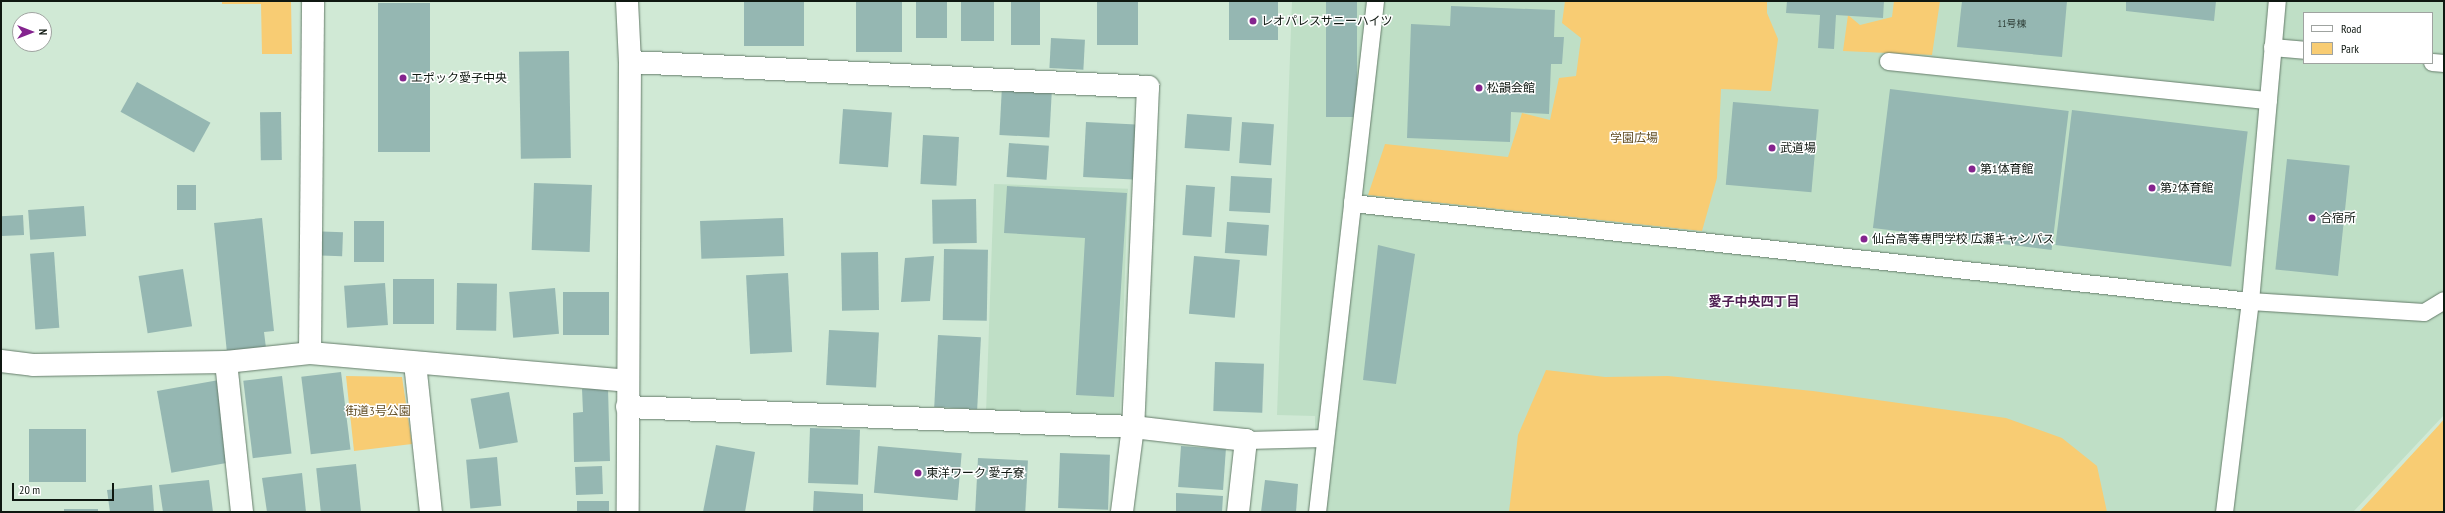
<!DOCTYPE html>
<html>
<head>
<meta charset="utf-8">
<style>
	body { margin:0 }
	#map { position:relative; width:2445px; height:513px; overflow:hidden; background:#d0e9d5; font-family:"PT Sans Narrow","Noto Sans JP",sans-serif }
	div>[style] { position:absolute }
	.built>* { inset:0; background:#bfdfc6; transform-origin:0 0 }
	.green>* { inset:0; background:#f8cc73 }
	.building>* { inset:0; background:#95b7b2; transform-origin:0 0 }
	.roads { filter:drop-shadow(0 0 1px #667d6b) drop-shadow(0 0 1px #667d6b) }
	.service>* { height:17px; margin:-8.5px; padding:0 8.5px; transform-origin:8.5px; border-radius:8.5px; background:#fff }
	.minor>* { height:22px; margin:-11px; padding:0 11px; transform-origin:11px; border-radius:11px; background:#fff }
	.dots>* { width:11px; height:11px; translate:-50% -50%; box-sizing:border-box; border:2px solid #fff; border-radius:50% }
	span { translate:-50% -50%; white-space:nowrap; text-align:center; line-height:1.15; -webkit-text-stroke:3px #fff; paint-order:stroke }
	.number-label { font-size:10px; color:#304039 }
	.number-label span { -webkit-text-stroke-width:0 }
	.poi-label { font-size:12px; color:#0f1811 }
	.left { translate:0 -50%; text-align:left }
	.park-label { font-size:12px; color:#614d24 }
	.neighbourhood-label { font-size:13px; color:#4f2153; font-weight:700 }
	.frame { position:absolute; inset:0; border:2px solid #0f1811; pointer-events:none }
	.legend { position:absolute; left:2303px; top:12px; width:130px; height:52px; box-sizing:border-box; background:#fff; border:1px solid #9fa3a0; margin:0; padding:5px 7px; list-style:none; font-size:12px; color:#0f1811 }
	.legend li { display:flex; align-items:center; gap:8px; height:20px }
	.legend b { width:20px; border:1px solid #9fa3a0 }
	.north { position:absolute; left:12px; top:12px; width:40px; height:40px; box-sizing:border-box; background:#fff; border:1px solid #9fa3a0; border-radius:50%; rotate:90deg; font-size:11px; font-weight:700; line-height:16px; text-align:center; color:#0f1811 }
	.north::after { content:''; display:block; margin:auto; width:14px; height:18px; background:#84248e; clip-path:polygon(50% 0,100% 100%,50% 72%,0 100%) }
	.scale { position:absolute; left:12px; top:483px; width:102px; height:18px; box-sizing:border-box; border:2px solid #0f1811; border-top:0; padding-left:5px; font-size:12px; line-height:14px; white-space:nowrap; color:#0f1811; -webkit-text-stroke:3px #fff; paint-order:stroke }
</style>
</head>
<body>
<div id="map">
	<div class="built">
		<i style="clip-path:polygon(evenodd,1292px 1px,2444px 1px,2444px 415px,2353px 512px,1308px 512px,1315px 447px,1315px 416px,1277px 415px,1292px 1px,2304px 13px,2432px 13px,2432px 63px,2304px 63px,2304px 13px)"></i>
		<i style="left:994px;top:184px;width:134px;height:228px;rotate:2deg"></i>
	</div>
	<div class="green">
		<i style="clip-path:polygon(222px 1px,291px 1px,292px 54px,262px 54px,261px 4px,222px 4px)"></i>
		<i style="clip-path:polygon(1565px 1px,1767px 1px,1767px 13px,1778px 39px,1771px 91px,1721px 89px,1717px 178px,1702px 231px,1368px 195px,1385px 144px,1508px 157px,1522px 113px,1550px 120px,1559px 78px,1576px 76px,1581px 38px,1562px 23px)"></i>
		<i style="clip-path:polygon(1894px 1px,1940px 1px,1932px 55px,1843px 51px,1848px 15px,1860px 25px,1892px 17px)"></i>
		<i style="clip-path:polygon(1546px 370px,1605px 377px,1668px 376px,1813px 391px,2006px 418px,2062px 438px,2097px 466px,2107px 512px,1509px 512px,1518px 435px)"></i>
		<i style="clip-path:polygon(346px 376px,402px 377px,412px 444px,354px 451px)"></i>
		<i style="clip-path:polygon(2444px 419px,2444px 512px,2359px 512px,2439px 425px)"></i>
	</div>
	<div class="building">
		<i style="left:744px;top:1px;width:60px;height:45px"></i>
		<i style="left:856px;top:1px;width:46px;height:51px"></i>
		<i style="left:916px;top:1px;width:31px;height:37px"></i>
		<i style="left:961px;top:1px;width:33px;height:40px"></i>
		<i style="left:1011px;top:1px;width:29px;height:44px"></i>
		<i style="left:1097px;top:1px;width:41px;height:44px"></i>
		<i style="left:1229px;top:1px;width:49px;height:39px"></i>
		<i style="left:1326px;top:1px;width:31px;height:116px"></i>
		<i style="clip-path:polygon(1787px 1px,1884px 1px,1883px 18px,1836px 15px,1834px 49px,1818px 48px,1820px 15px,1786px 13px)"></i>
		<i style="clip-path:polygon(1962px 1px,2067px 1px,2062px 57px,1957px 47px)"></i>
		<i style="clip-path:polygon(2126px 1px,2216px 1px,2214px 21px,2126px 11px)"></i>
		<i style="left:378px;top:3px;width:52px;height:149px"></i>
		<i style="clip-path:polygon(1451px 6px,1555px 10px,1554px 37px,1564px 37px,1562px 64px,1551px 64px,1549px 114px,1511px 112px,1510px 142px,1407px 138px,1411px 24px,1450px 26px)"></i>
		<i style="left:1051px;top:38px;width:34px;height:30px;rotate:3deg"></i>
		<i style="left:569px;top:51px;width:107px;height:50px;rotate:89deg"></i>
		<i style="left:137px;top:82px;width:84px;height:34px;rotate:29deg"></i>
		<i style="left:1002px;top:86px;width:50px;height:49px;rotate:3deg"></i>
		<i style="left:1890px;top:89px;width:180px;height:140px;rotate:7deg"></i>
		<i style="left:1733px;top:102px;width:86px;height:83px;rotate:5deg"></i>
		<i style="left:843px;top:109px;width:49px;height:55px;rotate:4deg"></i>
		<i style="left:2072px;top:110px;width:177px;height:136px;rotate:7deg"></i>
		<i style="left:281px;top:112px;width:48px;height:21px;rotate:89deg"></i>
		<i style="left:1187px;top:114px;width:45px;height:34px;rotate:4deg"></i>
		<i style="left:1086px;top:122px;width:50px;height:55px;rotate:3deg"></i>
		<i style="left:1242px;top:122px;width:32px;height:41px;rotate:4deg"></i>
		<i style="left:923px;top:135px;width:36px;height:49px;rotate:3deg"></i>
		<i style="left:1009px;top:143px;width:40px;height:34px;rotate:4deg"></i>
		<i style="left:2287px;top:159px;width:63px;height:111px;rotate:6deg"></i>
		<i style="left:1231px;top:176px;width:41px;height:35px;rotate:3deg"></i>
		<i style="left:534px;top:183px;width:58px;height:67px;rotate:2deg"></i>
		<i style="left:177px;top:185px;width:19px;height:25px"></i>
		<i style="left:1186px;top:185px;width:29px;height:50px;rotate:4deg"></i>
		<i style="clip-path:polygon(1007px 186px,1127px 193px,1114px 397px,1076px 395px,1085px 238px,1004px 233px)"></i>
		<i style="left:976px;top:199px;width:44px;height:44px;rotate:89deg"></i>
		<i style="left:84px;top:206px;width:30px;height:56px;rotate:86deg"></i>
		<i style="left:23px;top:215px;width:20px;height:22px;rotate:87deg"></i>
		<i style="clip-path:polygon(262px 218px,274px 331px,264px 332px,266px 348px,227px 353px,214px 223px)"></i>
		<i style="left:783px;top:218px;width:38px;height:83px;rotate:88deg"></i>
		<i style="left:354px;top:221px;width:30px;height:41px"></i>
		<i style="left:1227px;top:222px;width:42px;height:31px;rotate:4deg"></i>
		<i style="left:308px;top:231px;width:35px;height:24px;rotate:2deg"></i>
		<i style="clip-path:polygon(1378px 245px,1415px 254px,1396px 384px,1363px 380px)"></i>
		<i style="left:944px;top:249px;width:44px;height:71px;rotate:1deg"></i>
		<i style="left:54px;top:252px;width:76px;height:24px;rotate:86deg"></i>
		<i style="left:878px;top:252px;width:58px;height:37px;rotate:89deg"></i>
		<i style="clip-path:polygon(934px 256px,930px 301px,901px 302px,905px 258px)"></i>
		<i style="left:1194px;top:256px;width:46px;height:58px;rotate:5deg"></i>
		<i style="left:183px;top:269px;width:58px;height:45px;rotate:81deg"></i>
		<i style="left:788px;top:273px;width:79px;height:42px;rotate:87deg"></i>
		<i style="left:434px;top:279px;width:45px;height:41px;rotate:90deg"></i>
		<i style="left:385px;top:283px;width:42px;height:41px;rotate:86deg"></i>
		<i style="left:457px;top:283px;width:40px;height:47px;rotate:1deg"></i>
		<i style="left:555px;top:288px;width:46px;height:46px;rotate:85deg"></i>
		<i style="left:563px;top:292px;width:46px;height:43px"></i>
		<i style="left:829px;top:330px;width:50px;height:55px;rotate:3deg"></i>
		<i style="left:938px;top:335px;width:43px;height:72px;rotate:3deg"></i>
		<i style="left:1215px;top:362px;width:49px;height:49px;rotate:2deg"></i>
		<i style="left:341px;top:372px;width:78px;height:40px;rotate:83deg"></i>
		<i style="left:282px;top:376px;width:78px;height:39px;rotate:83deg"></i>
		<i style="left:219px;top:380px;width:83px;height:63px;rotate:80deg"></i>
		<i style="clip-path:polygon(608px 388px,610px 461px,574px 462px,573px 413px,583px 412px,582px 389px)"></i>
		<i style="left:509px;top:392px;width:51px;height:39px;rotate:80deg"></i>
		<i style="left:810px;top:428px;width:50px;height:55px;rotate:2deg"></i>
		<i style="left:29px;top:429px;width:57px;height:53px"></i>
		<i style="clip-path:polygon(716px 445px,755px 452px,745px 512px,703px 512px)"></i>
		<i style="left:878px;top:446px;width:84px;height:47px;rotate:5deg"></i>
		<i style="left:1181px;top:446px;width:45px;height:41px;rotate:4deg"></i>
		<i style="left:1060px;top:453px;width:50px;height:55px;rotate:2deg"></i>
		<i style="left:497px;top:457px;width:49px;height:31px;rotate:85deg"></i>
		<i style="left:978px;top:458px;width:50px;height:54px;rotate:3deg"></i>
		<i style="left:356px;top:464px;width:48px;height:40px;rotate:84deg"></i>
		<i style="left:602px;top:466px;width:28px;height:27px;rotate:88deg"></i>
		<i style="clip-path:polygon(302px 473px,306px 512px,267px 512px,262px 478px)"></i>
		<i style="clip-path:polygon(209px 480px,213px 512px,163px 512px,159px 485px)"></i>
		<i style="clip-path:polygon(1265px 480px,1298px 484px,1296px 512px,1261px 512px)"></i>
		<i style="clip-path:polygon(152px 485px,154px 512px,110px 512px,107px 490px)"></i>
		<i style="clip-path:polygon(814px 491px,863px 494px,863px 512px,813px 512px)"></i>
		<i style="clip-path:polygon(1176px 493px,1223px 496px,1222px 512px,1176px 512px)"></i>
		<i style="left:577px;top:501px;width:32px;height:11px"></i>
		<i style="left:64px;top:509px;width:34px;height:3px"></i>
	</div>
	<div class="roads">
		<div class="service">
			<i style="left:1375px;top:1px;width:203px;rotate:96.5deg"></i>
			<i style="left:1352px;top:203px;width:903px;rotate:6.23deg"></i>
			<i style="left:2250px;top:301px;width:174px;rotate:3.6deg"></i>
			<i style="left:2424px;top:312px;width:23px;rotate:-31deg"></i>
			<i style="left:2272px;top:47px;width:32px;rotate:5deg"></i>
			<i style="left:1888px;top:61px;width:382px;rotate:5.9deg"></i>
			<i style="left:2432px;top:62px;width:12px;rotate:5deg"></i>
			<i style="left:1246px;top:440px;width:78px;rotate:-1.5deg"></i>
			<i style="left:1317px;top:512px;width:311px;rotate:-83.5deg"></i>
			<i style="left:2224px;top:512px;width:213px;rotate:-83deg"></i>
			<i style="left:2250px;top:301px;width:301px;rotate:-84.9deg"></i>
		</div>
		<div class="minor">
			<i style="left:627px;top:1px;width:61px;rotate:87.2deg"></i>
			<i style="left:630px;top:62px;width:450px;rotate:90.3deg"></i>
			<i style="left:630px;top:62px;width:519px;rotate:2.76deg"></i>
			<i style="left:1148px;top:87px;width:340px;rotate:92.5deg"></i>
			<i style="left:1133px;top:427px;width:114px;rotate:6.6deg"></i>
			<i style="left:1246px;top:440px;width:72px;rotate:96.3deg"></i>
			<i style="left:310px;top:353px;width:352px;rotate:-89.5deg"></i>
			<i style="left:1px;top:361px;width:32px;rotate:7deg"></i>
			<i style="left:33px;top:365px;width:193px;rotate:-0.9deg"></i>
			<i style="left:226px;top:362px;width:84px;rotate:-6.1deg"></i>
			<i style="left:310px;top:353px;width:318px;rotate:5deg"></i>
			<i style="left:226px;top:362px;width:151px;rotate:83.9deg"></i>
			<i style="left:415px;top:363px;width:150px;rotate:83.9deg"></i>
			<i style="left:627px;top:407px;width:506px;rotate:2.26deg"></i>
			<i style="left:1133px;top:427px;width:86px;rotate:97.4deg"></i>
		</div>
	</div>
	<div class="dots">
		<i style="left:1253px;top:21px;background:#84248e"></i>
		<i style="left:403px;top:78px;background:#84248e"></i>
		<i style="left:1479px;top:88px;background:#84248e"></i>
		<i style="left:1772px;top:148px;background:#84248e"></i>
		<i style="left:1972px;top:169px;background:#84248e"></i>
		<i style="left:2152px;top:188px;background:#84248e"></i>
		<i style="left:2312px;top:218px;background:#84248e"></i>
		<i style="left:1864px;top:239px;background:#84248e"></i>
		<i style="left:918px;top:473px;background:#84248e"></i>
	</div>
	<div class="number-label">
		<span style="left:2012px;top:24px">11号棟</span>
	</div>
	<div class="poi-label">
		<span class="left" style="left:1261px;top:21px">レオパレスサニーハイツ</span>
		<span class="left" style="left:411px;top:78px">エポック愛子中央</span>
		<span class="left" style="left:1487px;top:88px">松韻会館</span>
		<span class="left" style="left:1780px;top:148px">武道場</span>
		<span class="left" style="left:1980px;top:169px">第1体育館</span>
		<span class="left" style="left:2160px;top:188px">第2体育館</span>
		<span class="left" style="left:2320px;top:218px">合宿所</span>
		<span class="left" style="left:1872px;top:239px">仙台高等専門学校 広瀬キャンパス</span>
		<span class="left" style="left:926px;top:473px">東洋ワーク 愛子寮</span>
	</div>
	<div class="park-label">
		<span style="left:1634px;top:138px">学園広場</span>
		<span style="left:378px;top:411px">街道3号公園</span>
	</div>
	<div class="neighbourhood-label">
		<span style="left:1754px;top:302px">愛子中央四丁目</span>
	</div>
	<div class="frame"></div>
	<ul class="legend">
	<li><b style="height:5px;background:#fff"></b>Road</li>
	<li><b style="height:11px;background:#f8cc73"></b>Park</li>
	</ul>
	<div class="north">N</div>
	<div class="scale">20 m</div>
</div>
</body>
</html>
